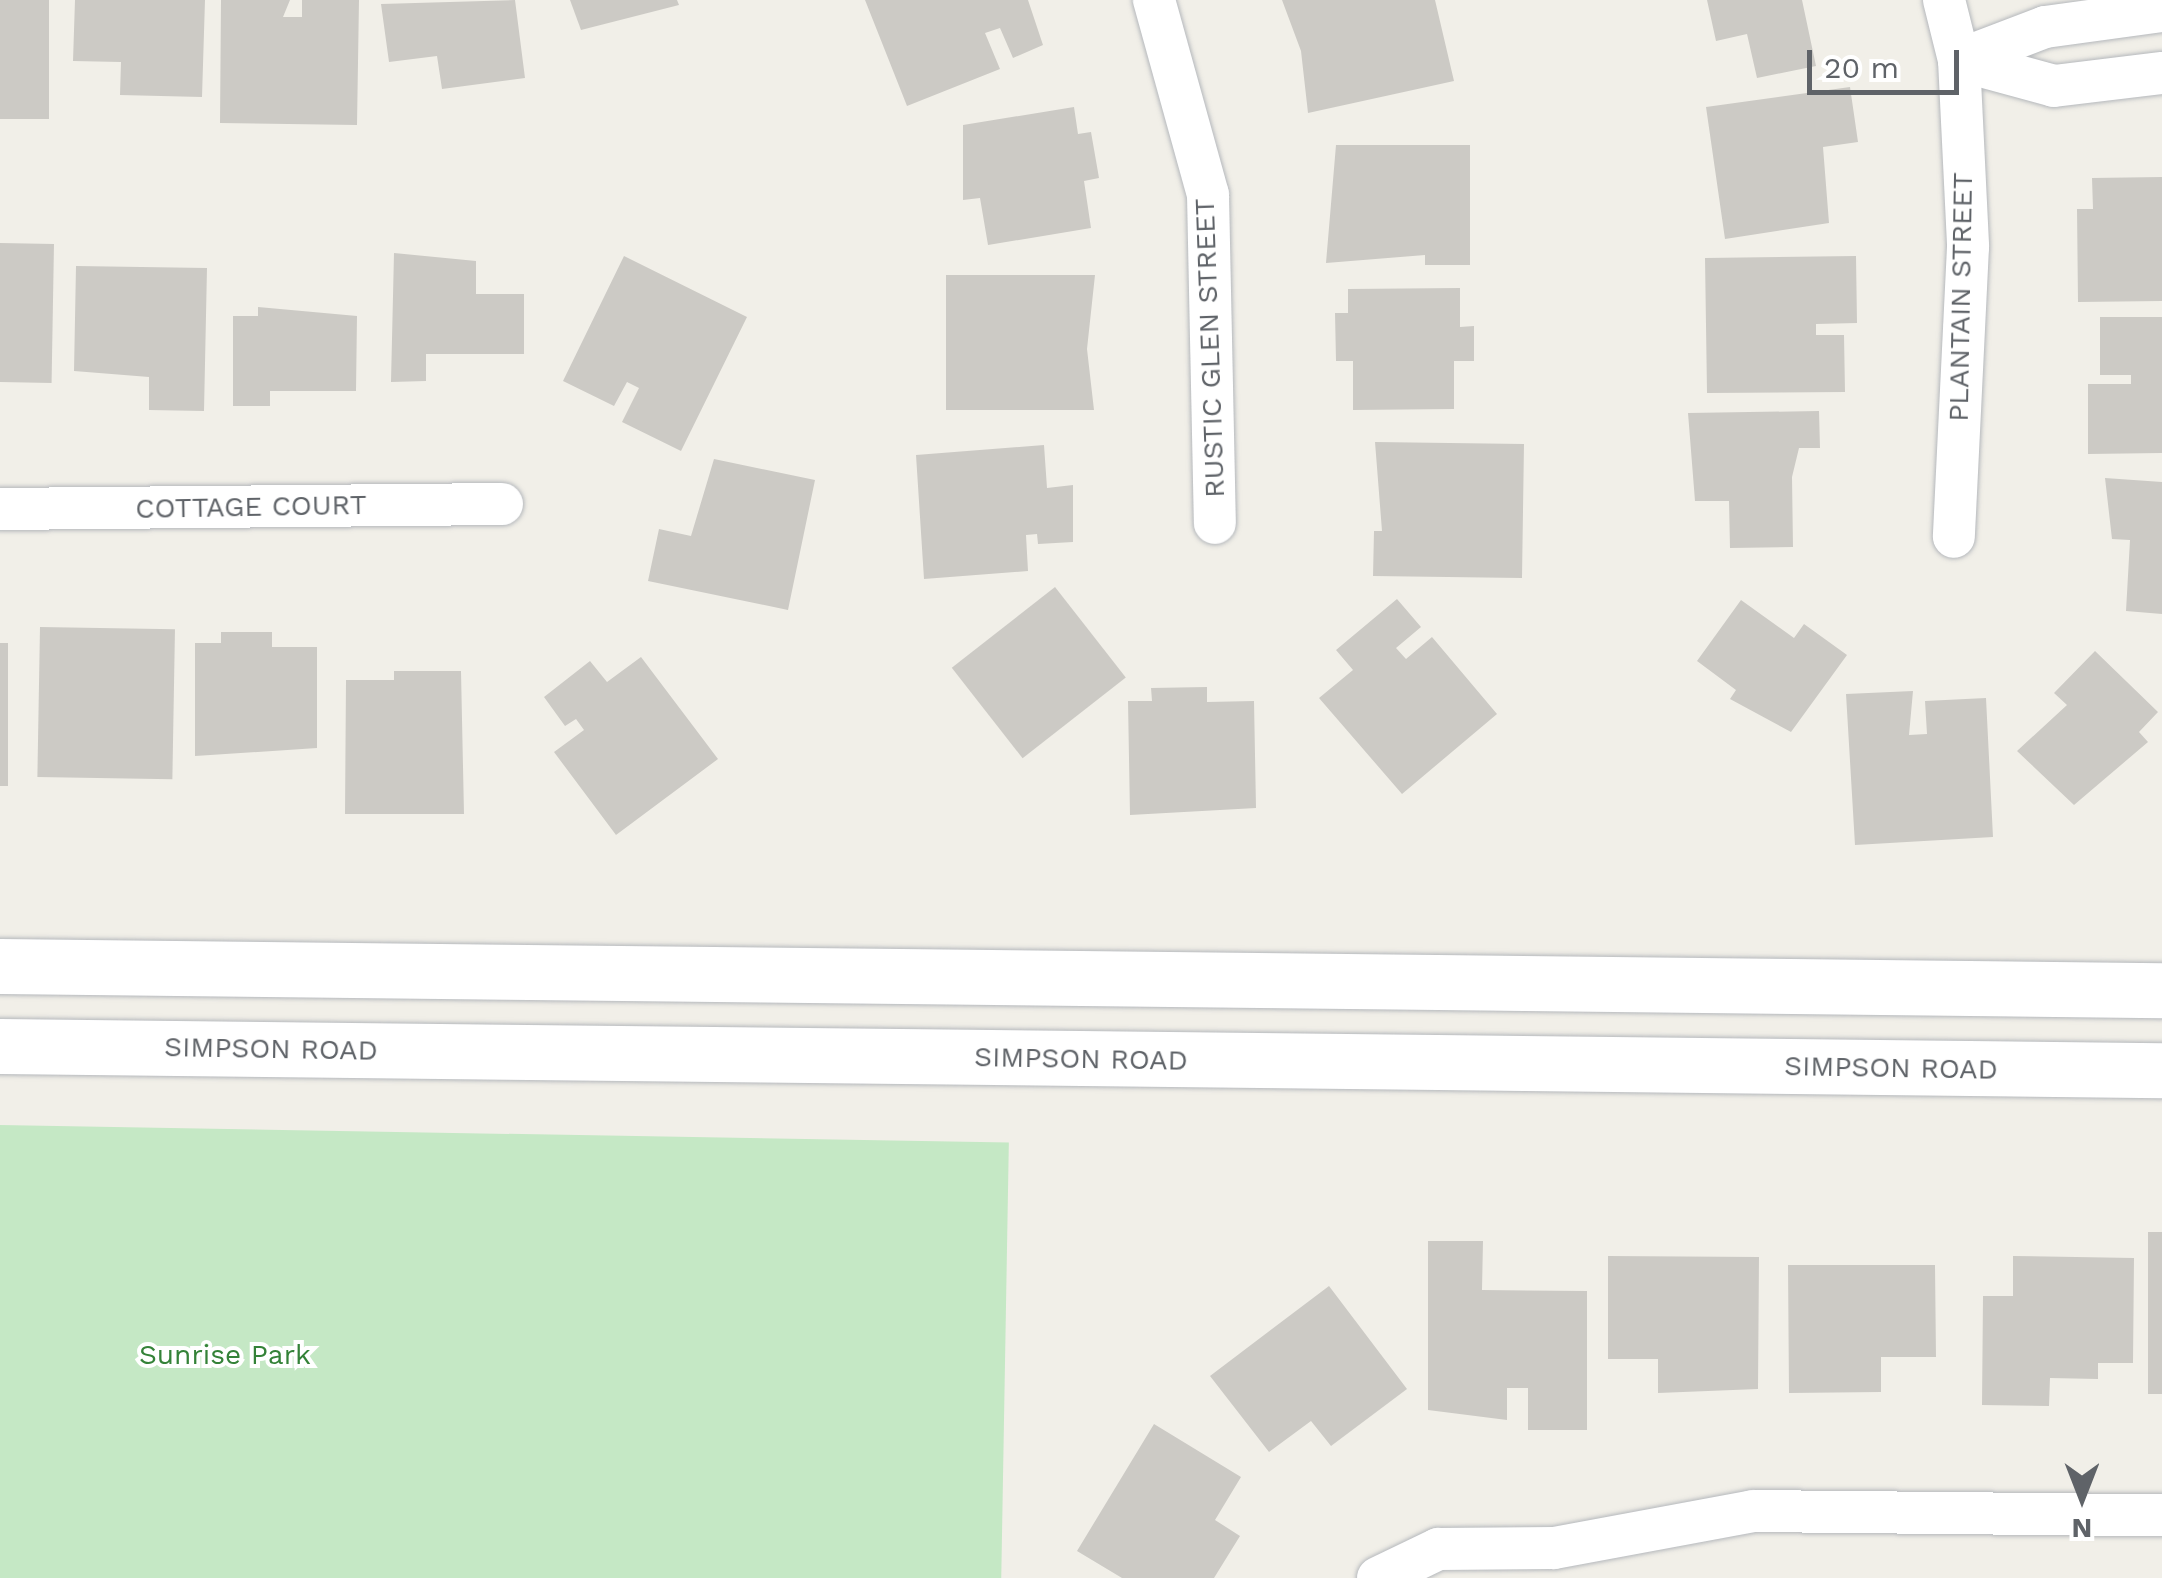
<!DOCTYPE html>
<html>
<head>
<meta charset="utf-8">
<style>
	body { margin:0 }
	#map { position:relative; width:2162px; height:1578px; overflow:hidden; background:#f1efe8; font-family:"Work Sans",sans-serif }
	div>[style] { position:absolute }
	.green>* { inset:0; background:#c5e8c5; transform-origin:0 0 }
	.building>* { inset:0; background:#cccac5; transform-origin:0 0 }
	.roads { filter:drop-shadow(0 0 2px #b5b8bc) drop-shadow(0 0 2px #b5b8bc) }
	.minor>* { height:42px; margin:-21px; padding:0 21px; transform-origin:21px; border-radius:21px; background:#fff }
	.secondary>* { height:55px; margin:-27.5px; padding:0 27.5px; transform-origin:27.5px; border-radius:27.5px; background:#fff }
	span { translate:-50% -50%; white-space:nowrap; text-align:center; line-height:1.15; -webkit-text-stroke:8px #fff; paint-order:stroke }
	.street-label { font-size:28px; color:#5f6368 }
	.park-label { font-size:28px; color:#348238 }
	.north { position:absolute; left:2032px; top:1448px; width:100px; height:100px; -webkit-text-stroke:8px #fff; paint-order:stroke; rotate:180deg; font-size:28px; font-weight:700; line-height:40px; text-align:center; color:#5f6368 }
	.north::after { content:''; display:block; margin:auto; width:35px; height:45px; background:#5f6368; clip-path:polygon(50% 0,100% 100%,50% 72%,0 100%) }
	.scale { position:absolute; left:1807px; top:50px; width:152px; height:45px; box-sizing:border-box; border:5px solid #5f6368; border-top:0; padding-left:12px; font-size:30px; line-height:35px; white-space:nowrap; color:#5f6368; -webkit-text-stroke:8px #fff; paint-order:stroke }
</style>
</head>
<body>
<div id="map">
	<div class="green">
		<i style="left:0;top:1125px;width:1009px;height:453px;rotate:1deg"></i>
	</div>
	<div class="building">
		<i style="left:0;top:0;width:49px;height:119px"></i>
		<i style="clip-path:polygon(75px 0,205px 0,202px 97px,120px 95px,121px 62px,73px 61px)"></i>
		<i style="clip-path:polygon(221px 0,290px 0,283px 17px,302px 17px,302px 0,359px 0,357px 125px,220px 123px)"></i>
		<i style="clip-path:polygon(515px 0,525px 78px,442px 89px,437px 56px,389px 62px,381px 4px)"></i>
		<i style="clip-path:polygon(570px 0,677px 0,679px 5px,581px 30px)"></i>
		<i style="clip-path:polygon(865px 0,1028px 0,1043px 45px,1013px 58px,1000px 28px,985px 33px,1000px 69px,907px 106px)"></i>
		<i style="clip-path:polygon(1282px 0,1435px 0,1454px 81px,1308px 113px,1301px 51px)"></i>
		<i style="clip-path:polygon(1707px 0,1802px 0,1816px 66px,1757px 78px,1747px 34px,1716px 41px)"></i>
		<i style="clip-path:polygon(1850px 87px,1858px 142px,1823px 147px,1829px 223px,1725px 239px,1706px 107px)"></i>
		<i style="clip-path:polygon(1074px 107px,1078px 134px,1091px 132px,1099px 178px,1084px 181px,1091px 228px,988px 245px,980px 198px,963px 200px,963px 125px)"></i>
		<i style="clip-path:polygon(1336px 145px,1470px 145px,1470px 265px,1425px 265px,1425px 255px,1326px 263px)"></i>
		<i style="clip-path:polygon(2162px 177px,2162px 301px,2078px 302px,2077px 209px,2093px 209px,2092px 178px)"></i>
		<i style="left:0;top:243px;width:54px;height:139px;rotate:1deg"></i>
		<i style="clip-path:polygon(394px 253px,476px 261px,476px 294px,524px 294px,524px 354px,426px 354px,426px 381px,391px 382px)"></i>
		<i style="clip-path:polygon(624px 256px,747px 317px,681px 451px,622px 422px,639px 388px,627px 382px,614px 406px,563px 381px)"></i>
		<i style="clip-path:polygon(1856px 256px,1857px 323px,1816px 324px,1816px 335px,1844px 335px,1845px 392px,1707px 393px,1705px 258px)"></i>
		<i style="clip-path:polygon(76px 266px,207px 268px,204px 411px,149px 410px,149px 377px,74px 371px)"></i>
		<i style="clip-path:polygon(946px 275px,1095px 275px,1087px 349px,1094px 410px,946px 410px)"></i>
		<i style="clip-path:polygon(1460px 288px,1460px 327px,1474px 326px,1474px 361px,1454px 361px,1454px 409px,1353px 410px,1353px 361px,1336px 361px,1335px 313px,1348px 313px,1348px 289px)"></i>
		<i style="clip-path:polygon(258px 307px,357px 316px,356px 391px,270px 391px,270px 406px,233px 406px,233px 316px,258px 316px)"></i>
		<i style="clip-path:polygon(2100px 317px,2162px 317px,2162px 453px,2088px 454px,2088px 384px,2131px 384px,2131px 375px,2100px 375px)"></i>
		<i style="clip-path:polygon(1819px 411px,1820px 448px,1799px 448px,1792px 477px,1793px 547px,1730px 548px,1729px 501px,1695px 501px,1688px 413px)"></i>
		<i style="clip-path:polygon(1375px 442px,1524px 444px,1522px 578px,1373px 576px,1374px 531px,1382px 531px)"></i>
		<i style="clip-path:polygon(1044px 445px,1047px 488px,1073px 485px,1073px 542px,1038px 544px,1037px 534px,1026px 535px,1028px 571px,924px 579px,916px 455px)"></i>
		<i style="clip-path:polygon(714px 459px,815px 480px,788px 610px,648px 581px,659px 529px,691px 536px)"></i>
		<i style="clip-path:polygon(2105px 478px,2162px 482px,2162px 614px,2126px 611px,2130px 540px,2112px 539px)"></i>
		<i style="left:1055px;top:587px;width:115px;height:131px;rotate:52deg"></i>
		<i style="clip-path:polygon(1397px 599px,1421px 627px,1396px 648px,1406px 659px,1432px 637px,1497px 714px,1402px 794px,1319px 698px,1353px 670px,1336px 650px)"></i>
		<i style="clip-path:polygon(1741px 600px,1794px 638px,1804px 624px,1847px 655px,1791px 732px,1730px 699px,1736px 690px,1697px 661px)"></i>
		<i style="left:40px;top:627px;width:135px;height:150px;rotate:1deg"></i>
		<i style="clip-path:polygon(221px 632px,272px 632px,272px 647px,317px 647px,317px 748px,195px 756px,195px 643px,221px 643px)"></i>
		<i style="left:0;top:643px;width:8px;height:143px"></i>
		<i style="clip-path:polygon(2095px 651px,2158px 712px,2139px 732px,2148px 742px,2074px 805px,2017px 751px,2067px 705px,2054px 693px)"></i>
		<i style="clip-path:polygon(641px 657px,718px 759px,616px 835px,554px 752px,584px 730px,576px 719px,565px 726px,544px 697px,590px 661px,607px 682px)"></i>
		<i style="clip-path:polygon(394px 671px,461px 671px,464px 814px,345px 814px,346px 680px,394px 680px)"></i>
		<i style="clip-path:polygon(1207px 687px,1207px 702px,1254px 701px,1256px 808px,1130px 815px,1128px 701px,1152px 701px,1151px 688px)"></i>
		<i style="clip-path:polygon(1913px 691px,1909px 735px,1927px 734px,1925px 701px,1986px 698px,1993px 837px,1855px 845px,1846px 694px)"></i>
		<i style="left:2148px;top:1232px;width:14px;height:162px"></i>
		<i style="clip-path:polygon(1428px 1241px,1483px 1241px,1482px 1290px,1587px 1291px,1587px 1430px,1528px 1430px,1528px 1388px,1507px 1388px,1507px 1420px,1428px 1410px)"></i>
		<i style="clip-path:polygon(1608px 1256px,1759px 1257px,1758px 1389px,1658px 1393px,1658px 1359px,1608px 1359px)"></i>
		<i style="clip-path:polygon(2013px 1256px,2134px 1258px,2133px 1363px,2098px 1363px,2098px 1379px,2050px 1378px,2049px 1406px,1982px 1405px,1983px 1296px,2013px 1296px)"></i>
		<i style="clip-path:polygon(1788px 1265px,1935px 1265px,1936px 1357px,1881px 1357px,1881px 1392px,1789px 1393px)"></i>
		<i style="clip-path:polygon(1329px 1286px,1407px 1389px,1331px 1446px,1311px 1421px,1269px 1452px,1210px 1376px)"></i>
		<i style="clip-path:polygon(1154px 1424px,1241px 1477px,1215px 1520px,1240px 1536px,1214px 1578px,1122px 1578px,1077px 1551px)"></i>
	</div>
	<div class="roads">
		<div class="minor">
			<i style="left:1154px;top:0;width:202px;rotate:74.5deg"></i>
			<i style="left:1208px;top:195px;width:328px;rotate:88.8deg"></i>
			<i style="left:1944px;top:0;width:62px;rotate:76deg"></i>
			<i style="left:1959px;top:60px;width:187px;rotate:87.2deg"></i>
			<i style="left:1968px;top:247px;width:290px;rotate:92.8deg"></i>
			<i style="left:2162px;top:11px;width:118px;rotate:172.2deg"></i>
			<i style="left:2045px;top:27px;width:92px;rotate:159deg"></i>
			<i style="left:1959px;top:60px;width:98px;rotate:15.3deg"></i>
			<i style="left:2054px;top:86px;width:109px;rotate:-6.9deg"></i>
			<i style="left:0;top:509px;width:502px;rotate:-0.57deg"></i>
			<i style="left:1378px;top:1578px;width:67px;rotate:-25.8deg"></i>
			<i style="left:1438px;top:1549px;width:116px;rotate:-0.5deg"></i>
			<i style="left:1554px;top:1548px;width:202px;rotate:-10.5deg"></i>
			<i style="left:1753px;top:1511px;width:409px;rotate:0.6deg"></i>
		</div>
		<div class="secondary">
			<i style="left:0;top:966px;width:2162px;rotate:0.64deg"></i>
			<i style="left:0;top:1046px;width:2162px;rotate:0.64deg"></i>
		</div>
	</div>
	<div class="street-label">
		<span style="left:1961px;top:297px;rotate:-89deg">PLANTAIN STREET</span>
		<span style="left:1210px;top:348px;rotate:-92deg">RUSTIC GLEN STREET</span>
		<span style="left:251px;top:507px;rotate:-1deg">COTTAGE COURT</span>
		<span style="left:271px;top:1049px;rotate:1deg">SIMPSON ROAD</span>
		<span style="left:1081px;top:1059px;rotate:1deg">SIMPSON ROAD</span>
		<span style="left:1891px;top:1068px;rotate:1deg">SIMPSON ROAD</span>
	</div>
	<div class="park-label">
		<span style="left:225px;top:1355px">Sunrise Park</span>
	</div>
	<div class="north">N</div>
	<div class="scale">20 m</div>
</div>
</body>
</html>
